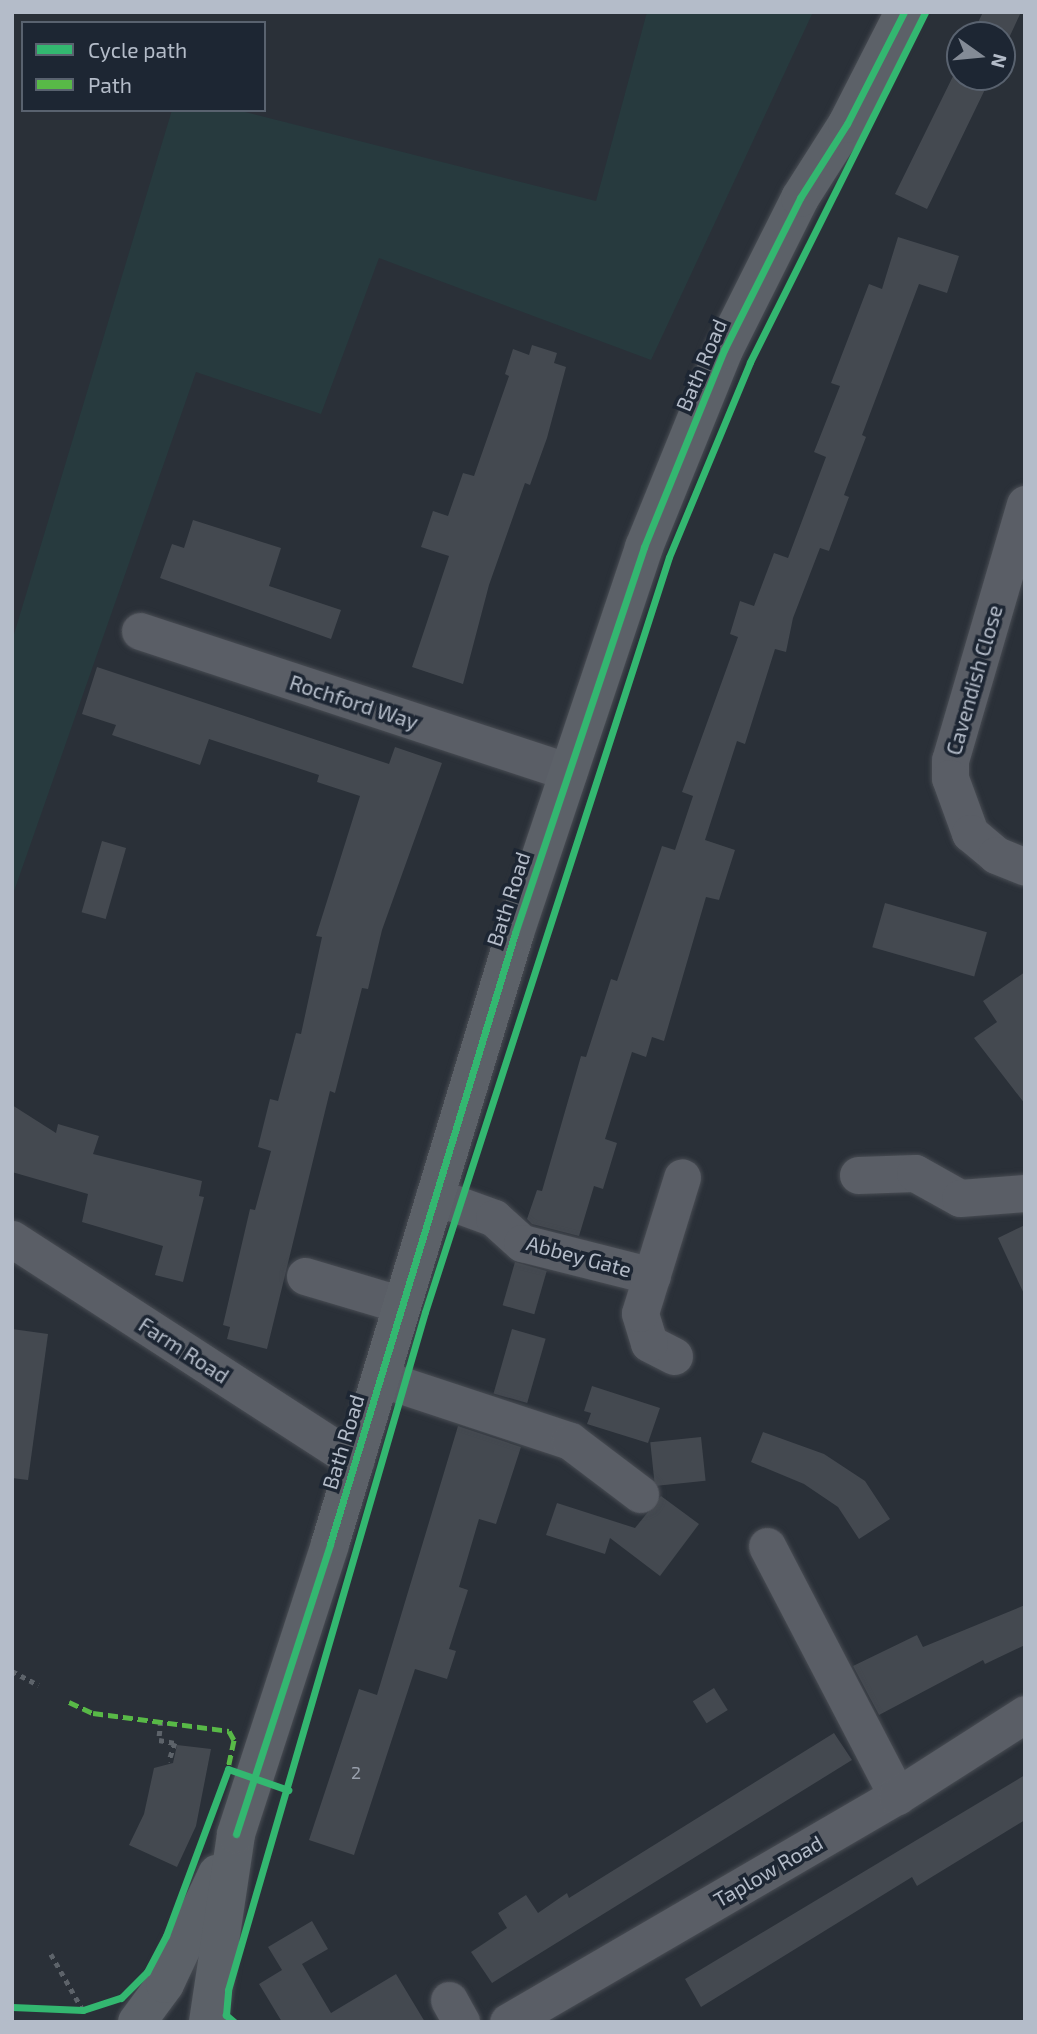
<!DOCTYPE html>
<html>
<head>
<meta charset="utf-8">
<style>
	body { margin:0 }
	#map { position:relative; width:1037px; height:2034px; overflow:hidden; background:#2a3038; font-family:"Exo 2",sans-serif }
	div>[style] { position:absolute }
	.green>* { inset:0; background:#273a3e }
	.building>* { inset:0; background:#444950; transform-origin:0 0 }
	.path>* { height:4.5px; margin-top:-2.25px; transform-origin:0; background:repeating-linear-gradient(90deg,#5d636a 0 5px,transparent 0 10px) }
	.roads { filter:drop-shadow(0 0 2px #484c53) drop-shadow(0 0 2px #484c53) }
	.minor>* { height:37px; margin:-18.5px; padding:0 18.5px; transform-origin:18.5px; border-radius:18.5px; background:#5a5e66 }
	.major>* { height:38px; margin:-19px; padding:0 19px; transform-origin:19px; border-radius:19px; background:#5c6168 }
	.quiet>* { height:5px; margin-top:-2.5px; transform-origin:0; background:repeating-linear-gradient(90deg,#58b947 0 10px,transparent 0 15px) }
	.cycleway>* { height:7px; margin:-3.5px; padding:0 3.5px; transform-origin:3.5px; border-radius:3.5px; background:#33b770 }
	span { translate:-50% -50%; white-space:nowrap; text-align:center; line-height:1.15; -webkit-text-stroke:7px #1d2633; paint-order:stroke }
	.number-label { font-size:18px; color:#989fab }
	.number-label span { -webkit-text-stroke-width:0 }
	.street-label { font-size:21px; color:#b4bcc9 }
	.frame { position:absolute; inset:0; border:14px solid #b4bcc9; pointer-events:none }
	.legend { position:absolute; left:21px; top:21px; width:245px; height:91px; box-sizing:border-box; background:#1d2633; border:2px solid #59626f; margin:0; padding:9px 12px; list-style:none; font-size:21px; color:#b4bcc9 }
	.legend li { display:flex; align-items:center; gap:14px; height:35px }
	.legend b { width:35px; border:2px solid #59626f }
	.north { position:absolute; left:946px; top:21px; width:70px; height:70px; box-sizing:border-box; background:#1d2633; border:2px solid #59626f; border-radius:50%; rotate:105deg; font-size:19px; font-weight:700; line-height:28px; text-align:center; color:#b4bcc9 }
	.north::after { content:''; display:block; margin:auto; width:24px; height:32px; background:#848b96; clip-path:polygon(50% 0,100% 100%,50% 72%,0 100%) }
</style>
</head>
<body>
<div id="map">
	<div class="green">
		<i style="clip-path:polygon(647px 12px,813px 12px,651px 360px,379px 258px,321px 414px,196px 372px,12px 897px,12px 641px,172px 110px,237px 110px,596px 201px)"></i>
	</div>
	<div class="building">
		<i style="clip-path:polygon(983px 12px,1021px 12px,1002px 53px,1002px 35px,972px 35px)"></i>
		<i style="clip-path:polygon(960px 62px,960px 77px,991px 77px,927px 209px,895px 194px)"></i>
		<i style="clip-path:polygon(898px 237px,959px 256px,947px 293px,919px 284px,862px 435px,866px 437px,844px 495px,849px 497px,829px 551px,820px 548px,793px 618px,786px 652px,775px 649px,745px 744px,737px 741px,705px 840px,735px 850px,719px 900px,706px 897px,664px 1041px,652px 1037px,646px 1057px,632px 1052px,605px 1139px,617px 1143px,603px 1189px,594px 1186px,579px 1236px,532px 1224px,527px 1219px,537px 1190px,542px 1191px,581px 1056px,586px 1057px,611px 979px,617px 981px,662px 846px,675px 850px,693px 796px,682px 792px,738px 637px,730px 634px,740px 601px,754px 606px,774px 553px,788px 558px,826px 457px,814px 452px,840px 386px,831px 383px,869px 284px,882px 289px)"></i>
		<i style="clip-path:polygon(532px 345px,557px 353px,554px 363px,566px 367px,547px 438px,530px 485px,525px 483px,489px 585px,463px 684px,412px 667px,449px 556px,421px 547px,433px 511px,448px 516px,463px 473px,474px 476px,509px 376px,505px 374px,513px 349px,529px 355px)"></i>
		<i style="clip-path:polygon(193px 520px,281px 548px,269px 586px,341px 610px,331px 639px,160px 578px,172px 544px,184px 548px)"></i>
		<i style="clip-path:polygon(97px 667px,389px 764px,395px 747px,442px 763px,382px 930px,368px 989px,362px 988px,335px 1093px,330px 1091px,267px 1349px,227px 1339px,230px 1327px,223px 1325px,250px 1209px,255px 1210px,271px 1151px,258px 1147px,270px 1099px,278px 1101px,296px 1033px,301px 1034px,322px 937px,316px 936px,360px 796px,317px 782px,319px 775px,209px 739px,200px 765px,112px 735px,116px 725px,82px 714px)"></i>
		<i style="left:102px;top:841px;width:25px;height:74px;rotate:16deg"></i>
		<i style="left:885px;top:903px;width:106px;height:46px;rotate:16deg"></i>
		<i style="clip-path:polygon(1025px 972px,1025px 1104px,974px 1038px,997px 1022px,983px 1001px)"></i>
		<i style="clip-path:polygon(12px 1105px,56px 1133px,58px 1124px,99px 1136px,93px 1154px,202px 1181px,199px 1196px,204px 1197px,183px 1282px,155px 1275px,163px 1246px,82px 1222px,88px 1194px,12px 1172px)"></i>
		<i style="clip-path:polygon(1025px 1225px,1025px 1296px,998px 1238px)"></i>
		<i style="left:515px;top:1262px;width:33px;height:45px;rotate:16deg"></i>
		<i style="clip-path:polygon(12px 1329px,48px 1334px,28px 1480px,12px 1478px)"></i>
		<i style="left:512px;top:1329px;width:35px;height:67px;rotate:16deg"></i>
		<i style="clip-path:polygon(592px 1386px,660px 1408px,648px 1443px,587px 1424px,591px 1413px,584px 1411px)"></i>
		<i style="clip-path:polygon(458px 1426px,521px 1447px,496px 1524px,479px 1519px,459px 1587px,468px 1590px,449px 1649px,456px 1651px,447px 1679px,415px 1669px,354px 1855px,309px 1840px,359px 1689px,377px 1695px)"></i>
		<i style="clip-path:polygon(763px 1432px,824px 1454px,865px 1481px,890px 1519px,859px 1539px,838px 1507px,804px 1484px,751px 1462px)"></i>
		<i style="left:701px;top:1437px;width:44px;height:51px;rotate:84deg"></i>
		<i style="clip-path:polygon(661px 1496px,699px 1524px,660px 1576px,610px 1538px,605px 1554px,546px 1535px,557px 1503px,635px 1528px)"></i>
		<i style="clip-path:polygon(1025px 1605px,1025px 1645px,985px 1664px,983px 1660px,879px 1715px,853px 1666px,917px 1635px,923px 1647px)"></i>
		<i style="left:714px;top:1688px;width:26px;height:25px;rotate:58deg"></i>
		<i style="clip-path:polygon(834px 1733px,852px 1760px,492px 1983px,471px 1952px,507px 1928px,498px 1913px,526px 1895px,538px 1913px,567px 1893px,569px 1898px)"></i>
		<i style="clip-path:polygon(177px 1745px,211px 1749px,196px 1826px,177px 1867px,129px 1845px,144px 1814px,154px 1768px,173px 1763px)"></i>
		<i style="clip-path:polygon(1025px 1775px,1025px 1820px,917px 1886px,912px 1877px,701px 2007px,685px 1979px)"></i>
		<i style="clip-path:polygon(312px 1921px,328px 1949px,302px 1964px,331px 2013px,396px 1974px,425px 2022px,282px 2022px,259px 1984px,282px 1970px,268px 1947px)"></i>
	</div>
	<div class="path">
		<i style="left:12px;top:1671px;width:30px;rotate:28deg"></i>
		<i style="left:161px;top:1721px;width:19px;rotate:96deg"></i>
		<i style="left:159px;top:1740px;width:16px;rotate:11deg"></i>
		<i style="left:175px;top:1743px;width:20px;rotate:108deg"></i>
		<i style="left:51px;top:1954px;width:64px;rotate:60.3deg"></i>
	</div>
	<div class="roads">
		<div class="minor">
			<i style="left:1025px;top:504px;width:267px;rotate:106.3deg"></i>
			<i style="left:950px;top:760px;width:18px;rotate:90deg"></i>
			<i style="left:950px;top:778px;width:59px;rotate:70deg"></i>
			<i style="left:970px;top:833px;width:34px;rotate:40deg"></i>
			<i style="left:996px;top:855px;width:31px;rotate:22deg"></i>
			<i style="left:140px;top:631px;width:451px;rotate:18.2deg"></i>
			<i style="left:858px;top:1175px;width:57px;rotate:-2deg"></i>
			<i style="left:915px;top:1173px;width:51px;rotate:29.1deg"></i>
			<i style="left:960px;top:1198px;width:65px;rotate:-4.4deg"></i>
			<i style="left:434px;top:1196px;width:64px;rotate:20.1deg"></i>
			<i style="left:494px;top:1218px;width:38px;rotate:42deg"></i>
			<i style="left:522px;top:1243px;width:134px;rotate:14.2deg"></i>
			<i style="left:12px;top:1239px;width:409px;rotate:32.9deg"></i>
			<i style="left:305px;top:1276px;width:101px;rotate:16.6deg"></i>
			<i style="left:674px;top:1356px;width:28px;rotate:-153deg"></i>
			<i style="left:649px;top:1343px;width:31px;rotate:-107deg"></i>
			<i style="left:640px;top:1313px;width:142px;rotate:-72.8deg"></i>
			<i style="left:380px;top:1378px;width:200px;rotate:18.3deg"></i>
			<i style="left:570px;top:1441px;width:88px;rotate:37.1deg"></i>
			<i style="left:767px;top:1546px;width:282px;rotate:62.5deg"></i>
			<i style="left:449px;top:2000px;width:25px;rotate:61deg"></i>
			<i style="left:508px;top:2022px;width:450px;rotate:-30.2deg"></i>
			<i style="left:897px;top:1796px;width:152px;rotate:-32.6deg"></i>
		</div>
		<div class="major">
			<i style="left:137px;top:2022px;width:47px;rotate:-53.6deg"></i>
			<i style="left:165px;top:1984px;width:122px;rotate:-64.7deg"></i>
			<i style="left:208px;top:2022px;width:190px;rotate:-81.5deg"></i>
			<i style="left:236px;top:1834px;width:305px;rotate:-72deg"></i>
			<i style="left:330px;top:1544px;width:638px;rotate:-73.15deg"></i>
			<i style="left:515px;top:933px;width:407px;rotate:-71.5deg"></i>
			<i style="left:644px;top:547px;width:213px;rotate:-67.9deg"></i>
			<i style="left:724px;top:350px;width:170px;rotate:-63.4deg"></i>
			<i style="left:800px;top:198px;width:88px;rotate:-57.6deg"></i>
			<i style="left:847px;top:124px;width:126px;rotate:-63deg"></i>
		</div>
	</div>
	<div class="quiet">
		<i style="left:69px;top:1702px;width:26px;rotate:25deg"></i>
		<i style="left:93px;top:1713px;width:137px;rotate:7.5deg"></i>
		<i style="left:229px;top:1731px;width:10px;rotate:61deg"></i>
		<i style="left:234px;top:1740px;width:30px;rotate:102deg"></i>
	</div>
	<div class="cycleway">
		<i style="left:236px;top:1834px;width:305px;rotate:-72deg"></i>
		<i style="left:330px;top:1544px;width:638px;rotate:-73.15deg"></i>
		<i style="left:515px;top:933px;width:407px;rotate:-71.5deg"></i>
		<i style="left:644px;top:547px;width:213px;rotate:-67.9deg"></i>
		<i style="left:724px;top:350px;width:170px;rotate:-63.4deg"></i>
		<i style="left:800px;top:198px;width:88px;rotate:-57.6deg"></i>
		<i style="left:847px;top:124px;width:126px;rotate:-63deg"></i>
		<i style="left:12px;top:2007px;width:71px;rotate:2.4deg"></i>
		<i style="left:83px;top:2010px;width:40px;rotate:-18deg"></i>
		<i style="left:121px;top:1998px;width:37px;rotate:-45deg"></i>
		<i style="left:147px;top:1972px;width:41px;rotate:-62.2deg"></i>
		<i style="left:166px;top:1936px;width:178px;rotate:-69.6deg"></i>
		<i style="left:228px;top:1769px;width:64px;rotate:19.3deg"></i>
		<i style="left:234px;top:2022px;width:11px;rotate:-139deg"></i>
		<i style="left:226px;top:2015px;width:25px;rotate:-85deg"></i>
		<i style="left:228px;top:1990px;width:706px;rotate:-73.8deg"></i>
		<i style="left:425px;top:1312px;width:793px;rotate:-72.09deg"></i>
		<i style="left:669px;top:557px;width:211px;rotate:-67.4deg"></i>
		<i style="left:750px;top:362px;width:391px;rotate:-63.4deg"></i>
	</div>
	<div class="number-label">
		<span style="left:356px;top:1772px">2</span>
	</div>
	<div class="street-label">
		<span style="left:701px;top:365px;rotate:-67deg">Bath Road</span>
		<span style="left:974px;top:680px;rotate:-74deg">Cavendish Close</span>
		<span style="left:354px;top:702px;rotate:18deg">Rochford Way</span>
		<span style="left:508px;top:899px;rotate:-72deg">Bath Road</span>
		<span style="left:579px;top:1256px;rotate:15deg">Abbey Gate</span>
		<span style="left:184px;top:1350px;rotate:33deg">Farm Road</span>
		<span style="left:343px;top:1442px;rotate:-73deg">Bath Road</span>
		<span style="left:768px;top:1871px;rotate:-30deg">Taplow Road</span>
	</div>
	<div class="frame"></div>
	<ul class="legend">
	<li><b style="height:9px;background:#33b770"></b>Cycle path</li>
	<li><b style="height:9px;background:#58b947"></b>Path</li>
	</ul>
	<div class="north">N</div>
</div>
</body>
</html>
